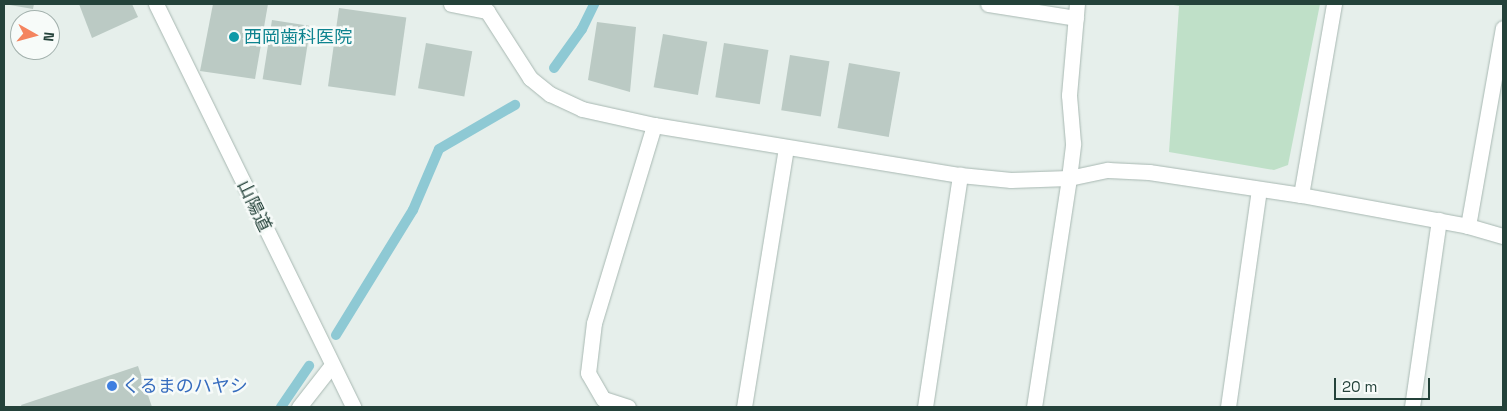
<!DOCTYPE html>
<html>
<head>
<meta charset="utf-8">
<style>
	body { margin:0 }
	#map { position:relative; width:1507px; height:411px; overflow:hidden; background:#e6efeb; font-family:"Space Grotesk","Noto Sans JP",sans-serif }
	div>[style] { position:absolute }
	.green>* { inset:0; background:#bfe0c8 }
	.stream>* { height:10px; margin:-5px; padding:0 5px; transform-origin:5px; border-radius:5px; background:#8ec9d4 }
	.building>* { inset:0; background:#bbcac4; transform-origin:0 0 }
	.roads { filter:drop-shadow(0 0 1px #a8b8b2) drop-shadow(0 0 1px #a8b8b2) }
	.minor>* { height:15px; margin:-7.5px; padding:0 7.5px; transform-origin:7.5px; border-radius:7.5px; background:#fff }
	.dots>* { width:14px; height:14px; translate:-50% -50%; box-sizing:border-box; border:2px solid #f7fbf9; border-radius:50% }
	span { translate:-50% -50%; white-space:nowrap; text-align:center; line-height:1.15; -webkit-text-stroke:5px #f7fbf9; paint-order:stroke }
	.culture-label { font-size:18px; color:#0d838f }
	.left { translate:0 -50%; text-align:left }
	.street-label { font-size:18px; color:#24423a }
	.shop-label { font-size:18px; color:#366cbe }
	.frame { position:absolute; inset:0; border:5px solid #24423a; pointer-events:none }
	.north { position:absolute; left:10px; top:10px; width:50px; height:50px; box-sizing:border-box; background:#f7fbf9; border:1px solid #a3b1ad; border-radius:50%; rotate:97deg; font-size:14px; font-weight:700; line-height:20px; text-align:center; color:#24423a }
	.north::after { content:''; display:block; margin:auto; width:18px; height:22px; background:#f4845f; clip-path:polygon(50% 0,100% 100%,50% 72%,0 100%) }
	.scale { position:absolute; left:1334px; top:378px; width:96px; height:22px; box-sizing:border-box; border:2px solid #24423a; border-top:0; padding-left:6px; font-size:15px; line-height:18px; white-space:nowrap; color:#24423a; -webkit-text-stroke:4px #f7fbf9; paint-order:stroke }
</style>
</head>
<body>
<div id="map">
	<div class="green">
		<i style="clip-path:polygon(1168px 4px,1320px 4px,1288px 165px,1274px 170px,1169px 152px,1179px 6px)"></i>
	</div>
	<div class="stream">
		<i style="left:554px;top:68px;width:48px;rotate:-54.3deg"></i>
		<i style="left:582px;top:29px;width:28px;rotate:-64deg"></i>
		<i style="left:336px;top:335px;width:147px;rotate:-58.4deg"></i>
		<i style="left:413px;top:210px;width:66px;rotate:-66.9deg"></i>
		<i style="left:439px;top:149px;width:88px;rotate:-30.1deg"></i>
		<i style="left:281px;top:407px;width:50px;rotate:-55.7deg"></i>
	</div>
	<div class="building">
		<i style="clip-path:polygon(4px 4px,34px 4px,33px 9px)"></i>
		<i style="clip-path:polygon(79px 4px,132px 4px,138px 17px,92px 38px)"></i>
		<i style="clip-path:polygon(213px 4px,268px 4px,255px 79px,200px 71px)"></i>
		<i style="left:339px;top:8px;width:68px;height:79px;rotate:8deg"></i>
		<i style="left:272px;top:20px;width:39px;height:60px;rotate:9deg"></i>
		<i style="clip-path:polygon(597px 22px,636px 27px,630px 92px,588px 80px)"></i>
		<i style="left:663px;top:34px;width:45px;height:54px;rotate:10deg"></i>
		<i style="left:426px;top:43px;width:47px;height:46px;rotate:10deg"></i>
		<i style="left:724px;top:43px;width:45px;height:55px;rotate:9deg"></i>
		<i style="left:790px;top:55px;width:40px;height:56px;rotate:9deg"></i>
		<i style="left:849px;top:63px;width:52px;height:66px;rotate:10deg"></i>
		<i style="clip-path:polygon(138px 366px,152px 407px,22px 407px,21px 405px)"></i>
	</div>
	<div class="roads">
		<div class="minor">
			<i style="left:156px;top:4px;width:449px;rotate:63.9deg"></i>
			<i style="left:451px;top:4px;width:37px;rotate:11deg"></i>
			<i style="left:487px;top:11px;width:80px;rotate:57.3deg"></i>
			<i style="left:530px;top:78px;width:26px;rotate:39deg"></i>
			<i style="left:550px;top:94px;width:35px;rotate:25deg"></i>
			<i style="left:582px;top:109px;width:74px;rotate:12.5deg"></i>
			<i style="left:654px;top:125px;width:310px;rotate:9.3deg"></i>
			<i style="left:960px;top:175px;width:51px;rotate:5.6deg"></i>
			<i style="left:1011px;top:180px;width:58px;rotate:-2deg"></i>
			<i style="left:1069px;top:178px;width:40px;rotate:-12deg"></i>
			<i style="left:1108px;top:170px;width:41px;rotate:2.8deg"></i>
			<i style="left:1149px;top:172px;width:154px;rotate:8.6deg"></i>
			<i style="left:1301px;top:195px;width:170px;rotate:10.5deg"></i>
			<i style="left:1468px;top:226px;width:36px;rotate:16deg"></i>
			<i style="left:988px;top:4px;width:89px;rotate:9deg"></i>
			<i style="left:1301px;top:195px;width:194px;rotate:-80.2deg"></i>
			<i style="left:1468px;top:226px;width:201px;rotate:-80deg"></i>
			<i style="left:299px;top:407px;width:52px;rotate:-52deg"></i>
			<i style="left:628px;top:407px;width:26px;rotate:-162deg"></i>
			<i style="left:603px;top:399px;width:30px;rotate:-120deg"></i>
			<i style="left:588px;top:373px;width:50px;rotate:-83.2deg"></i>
			<i style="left:594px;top:323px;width:207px;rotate:-73.1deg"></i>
			<i style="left:744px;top:407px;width:263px;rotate:-80.8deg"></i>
			<i style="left:925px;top:407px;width:235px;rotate:-81.4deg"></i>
			<i style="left:1034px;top:407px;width:232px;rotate:-81.3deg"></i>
			<i style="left:1069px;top:178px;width:35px;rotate:-83deg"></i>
			<i style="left:1073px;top:143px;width:48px;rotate:-94.8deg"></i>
			<i style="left:1069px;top:95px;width:91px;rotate:-85deg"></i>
			<i style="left:1228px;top:407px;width:219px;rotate:-81.9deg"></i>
			<i style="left:1412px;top:407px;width:189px;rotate:-81.8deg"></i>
		</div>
	</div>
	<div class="dots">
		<i style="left:234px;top:37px;background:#0f9aa8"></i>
		<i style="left:112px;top:386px;background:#3f7fe0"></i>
	</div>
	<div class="culture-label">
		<span class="left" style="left:244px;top:37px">西岡歯科医院</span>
	</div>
	<div class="street-label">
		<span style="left:254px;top:206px;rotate:64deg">山陽道</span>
	</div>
	<div class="shop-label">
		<span class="left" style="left:122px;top:386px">くるまのハヤシ</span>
	</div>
	<div class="frame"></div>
	<div class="north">N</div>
	<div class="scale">20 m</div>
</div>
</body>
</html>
